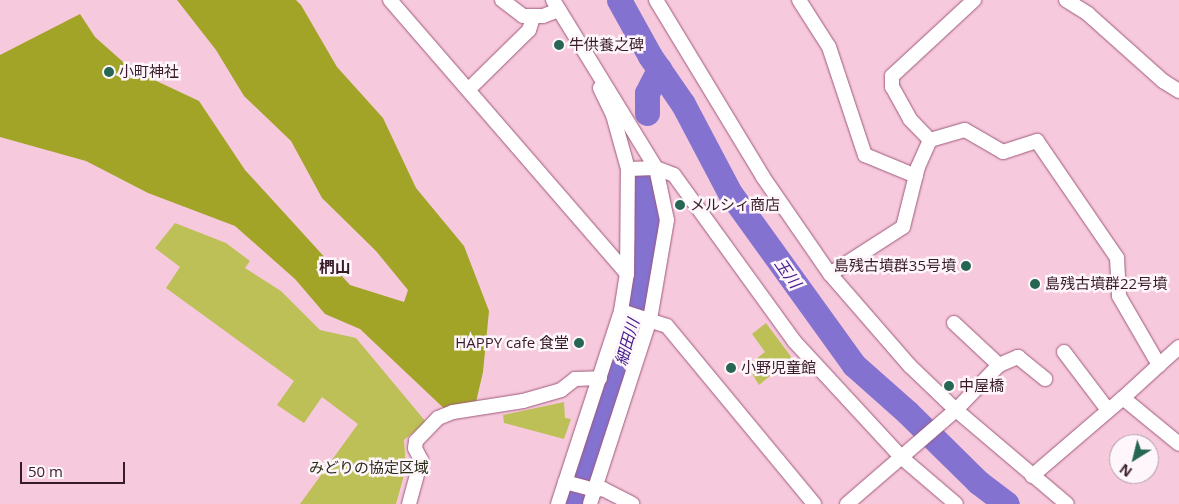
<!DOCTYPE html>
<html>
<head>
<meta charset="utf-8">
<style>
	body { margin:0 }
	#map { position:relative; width:1179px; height:504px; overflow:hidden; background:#f7c9dd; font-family:"Open Sans","Noto Sans JP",sans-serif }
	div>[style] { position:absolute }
	.green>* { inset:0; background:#bdc056 }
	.forest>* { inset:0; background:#a2a427 }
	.river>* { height:25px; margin:-12.5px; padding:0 12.5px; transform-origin:12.5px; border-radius:12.5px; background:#8472d0 }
	.roads { filter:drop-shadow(0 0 1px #9e5a7b) drop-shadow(0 0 1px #9e5a7b) }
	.minor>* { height:14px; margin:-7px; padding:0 7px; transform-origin:7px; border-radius:7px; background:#fff }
	.dots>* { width:14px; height:14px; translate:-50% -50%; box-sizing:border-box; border:2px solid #fef6fa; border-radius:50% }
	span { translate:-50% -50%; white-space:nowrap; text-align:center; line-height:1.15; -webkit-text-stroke:5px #fef6fa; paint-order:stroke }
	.poi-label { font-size:15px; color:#381b29 }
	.left { translate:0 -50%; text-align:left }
	.right { translate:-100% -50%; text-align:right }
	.park-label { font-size:15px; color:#2a2b17 }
	.neighbourhood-label { font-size:16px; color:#381b29; font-weight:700 }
	.water-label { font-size:16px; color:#431e8e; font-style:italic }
	.north { position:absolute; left:1109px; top:434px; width:50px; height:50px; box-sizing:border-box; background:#fef6fa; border:1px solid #af9ea6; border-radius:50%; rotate:216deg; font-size:14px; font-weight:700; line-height:20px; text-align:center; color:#381b29 }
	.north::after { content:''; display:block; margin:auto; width:18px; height:22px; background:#266653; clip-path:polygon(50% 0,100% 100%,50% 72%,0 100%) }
	.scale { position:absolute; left:20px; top:462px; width:105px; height:22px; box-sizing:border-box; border:2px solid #381b29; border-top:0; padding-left:6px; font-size:15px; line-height:18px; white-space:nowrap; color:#381b29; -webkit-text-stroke:4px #fef6fa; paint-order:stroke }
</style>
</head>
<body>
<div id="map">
	<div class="green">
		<i style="clip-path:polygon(175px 223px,226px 243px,250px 261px,245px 268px,281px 291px,320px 330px,356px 338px,426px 422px,404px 440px,406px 468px,396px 504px,300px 504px,358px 424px,322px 397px,304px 423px,277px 405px,294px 381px,166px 288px,180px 267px,155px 248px)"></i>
		<i style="clip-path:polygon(766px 323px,792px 358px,759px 385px,747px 366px,765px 352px,752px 334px)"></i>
		<i style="clip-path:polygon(564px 402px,565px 418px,571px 419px,564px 439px,504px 423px,503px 415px)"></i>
	</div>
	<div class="forest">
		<i style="clip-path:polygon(177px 0,296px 0,301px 5px,337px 67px,383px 118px,416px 188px,464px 246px,489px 311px,483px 372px,476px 402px,452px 416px,360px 329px,325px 314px,295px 279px,235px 226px,148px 193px,86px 161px,0 137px,0 55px,80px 14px,95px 37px,131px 69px,199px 101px,245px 170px,350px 285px,404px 302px,408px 290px,376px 251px,322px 198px,291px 141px,244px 96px,216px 50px)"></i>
	</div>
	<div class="river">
		<i style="left:619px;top:0;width:64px;rotate:61deg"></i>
		<i style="left:650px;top:56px;width:58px;rotate:55.5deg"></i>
		<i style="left:683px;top:104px;width:101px;rotate:62.2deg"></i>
		<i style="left:730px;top:193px;width:212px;rotate:54.2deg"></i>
		<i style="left:854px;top:365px;width:71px;rotate:41.6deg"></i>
		<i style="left:907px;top:412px;width:100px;rotate:44.6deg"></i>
		<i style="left:978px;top:482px;width:36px;rotate:37deg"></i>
		<i style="left:647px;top:113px;width:20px;rotate:-90deg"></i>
		<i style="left:647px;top:93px;width:27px;rotate:-63deg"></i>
		<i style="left:576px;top:504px;width:189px;rotate:-72.1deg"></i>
		<i style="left:634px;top:324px;width:86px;rotate:-81.3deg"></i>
		<i style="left:647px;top:239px;width:65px;rotate:-91.8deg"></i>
	</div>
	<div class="roads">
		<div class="minor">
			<i style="left:390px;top:0;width:362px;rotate:49.1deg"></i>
			<i style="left:502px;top:0;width:26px;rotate:37deg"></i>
			<i style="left:523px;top:16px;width:20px"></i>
			<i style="left:543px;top:16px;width:17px;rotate:-21deg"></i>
			<i style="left:553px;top:0;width:197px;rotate:58.5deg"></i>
			<i style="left:656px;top:168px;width:53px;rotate:78.1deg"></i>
			<i style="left:667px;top:220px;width:100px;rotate:99.7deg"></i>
			<i style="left:650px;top:319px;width:194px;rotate:108deg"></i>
			<i style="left:656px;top:0;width:207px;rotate:58.8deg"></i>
			<i style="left:763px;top:177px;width:118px;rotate:55.4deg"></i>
			<i style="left:830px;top:274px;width:122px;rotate:49deg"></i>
			<i style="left:910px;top:366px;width:64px;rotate:43.7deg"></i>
			<i style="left:956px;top:410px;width:145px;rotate:40.3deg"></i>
			<i style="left:799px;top:0;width:56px;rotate:57.4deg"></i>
			<i style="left:829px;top:47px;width:114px;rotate:71.6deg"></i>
			<i style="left:865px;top:155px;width:55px;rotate:22.4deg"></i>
			<i style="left:1066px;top:0;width:26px;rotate:32deg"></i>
			<i style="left:1088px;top:14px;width:101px;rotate:41.8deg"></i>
			<i style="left:1163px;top:81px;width:19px;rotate:32deg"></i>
			<i style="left:469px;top:89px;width:84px;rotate:-44.5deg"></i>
			<i style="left:529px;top:30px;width:13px;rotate:-72deg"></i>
			<i style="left:930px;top:140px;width:36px;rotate:-16deg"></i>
			<i style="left:965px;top:130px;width:44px;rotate:30.1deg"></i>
			<i style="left:1003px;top:152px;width:36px;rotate:-18deg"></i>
			<i style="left:1037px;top:141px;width:142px;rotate:55.6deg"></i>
			<i style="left:1117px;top:258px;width:38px;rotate:87deg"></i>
			<i style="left:1119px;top:296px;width:80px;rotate:59.9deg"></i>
			<i style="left:1159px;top:365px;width:49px;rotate:137.5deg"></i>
			<i style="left:628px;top:169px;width:28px;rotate:-2deg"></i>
			<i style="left:656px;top:168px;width:19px;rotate:21deg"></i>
			<i style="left:674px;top:175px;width:205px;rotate:54.1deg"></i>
			<i style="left:794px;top:341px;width:158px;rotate:47.3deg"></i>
			<i style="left:901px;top:457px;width:72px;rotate:40.5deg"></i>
			<i style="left:830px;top:274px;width:87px;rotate:-32.8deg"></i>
			<i style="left:903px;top:227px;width:62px;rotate:-76deg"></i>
			<i style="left:918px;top:167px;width:30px;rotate:-66deg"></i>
			<i style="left:930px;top:140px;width:29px;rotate:-134deg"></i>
			<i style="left:910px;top:119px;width:37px;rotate:-119deg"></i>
			<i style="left:892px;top:87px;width:11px;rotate:-90deg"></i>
			<i style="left:892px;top:76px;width:112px;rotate:-42.8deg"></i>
			<i style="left:621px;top:311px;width:48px;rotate:18.1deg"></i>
			<i style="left:667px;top:326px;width:231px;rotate:50.4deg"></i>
			<i style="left:954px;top:323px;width:62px;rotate:43deg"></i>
			<i style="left:999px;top:365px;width:21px;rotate:-23deg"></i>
			<i style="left:1018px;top:357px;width:35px;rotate:39deg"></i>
			<i style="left:1064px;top:352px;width:73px;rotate:52.8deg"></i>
			<i style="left:1159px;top:365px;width:27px;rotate:-42deg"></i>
			<i style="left:1032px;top:476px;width:120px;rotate:-40.6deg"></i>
			<i style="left:1123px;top:398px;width:72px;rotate:39.4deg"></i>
			<i style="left:565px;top:482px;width:31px;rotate:15deg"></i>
			<i style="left:595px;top:490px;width:8px;rotate:-7deg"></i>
			<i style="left:603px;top:489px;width:33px;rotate:27deg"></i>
			<i style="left:409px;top:504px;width:46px;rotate:-74.7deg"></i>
			<i style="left:421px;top:460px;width:13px;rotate:-117deg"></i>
			<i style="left:415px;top:448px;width:7px;rotate:-82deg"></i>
			<i style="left:416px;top:441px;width:32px;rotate:-46deg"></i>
			<i style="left:438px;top:418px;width:16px;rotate:-22deg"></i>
			<i style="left:453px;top:412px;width:71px;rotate:-8.9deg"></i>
			<i style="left:523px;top:401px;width:40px;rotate:-16deg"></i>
			<i style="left:561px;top:390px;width:18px;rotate:-38deg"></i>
			<i style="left:575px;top:379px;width:25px;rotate:-2deg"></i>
			<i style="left:558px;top:504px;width:203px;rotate:-71.9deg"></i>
			<i style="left:621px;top:311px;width:37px;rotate:-81deg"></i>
			<i style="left:627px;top:274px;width:105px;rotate:-89.5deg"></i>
			<i style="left:628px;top:169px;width:56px;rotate:-105.5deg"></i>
			<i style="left:613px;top:115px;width:30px;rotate:-116deg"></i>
			<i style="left:847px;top:504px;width:144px;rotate:-40.8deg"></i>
			<i style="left:956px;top:410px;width:62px;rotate:-46.3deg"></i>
		</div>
	</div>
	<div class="dots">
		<i style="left:559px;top:45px;background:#266653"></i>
		<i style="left:109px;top:72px;background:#266653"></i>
		<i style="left:680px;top:205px;background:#266653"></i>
		<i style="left:966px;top:266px;background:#266653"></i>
		<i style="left:1035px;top:284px;background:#266653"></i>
		<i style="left:579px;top:343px;background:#266653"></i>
		<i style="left:731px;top:368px;background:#266653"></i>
		<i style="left:949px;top:386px;background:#266653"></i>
	</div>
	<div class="poi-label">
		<span class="left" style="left:569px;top:45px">牛供養之碑</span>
		<span class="left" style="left:119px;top:72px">小町神社</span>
		<span class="left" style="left:690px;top:205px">メルシィ商店</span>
		<span class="right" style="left:956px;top:266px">島残古墳群35号墳</span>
		<span class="left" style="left:1045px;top:284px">島残古墳群22号墳</span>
		<span class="right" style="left:569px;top:343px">HAPPY cafe 食堂</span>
		<span class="left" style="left:741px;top:368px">小野児童館</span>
		<span class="left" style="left:959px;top:386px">中屋橋</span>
	</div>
	<div class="park-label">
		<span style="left:369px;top:468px">みどりの協定区域</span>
	</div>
	<div class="neighbourhood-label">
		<span style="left:335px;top:267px">椚山</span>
	</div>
	<div class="water-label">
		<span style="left:788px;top:273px;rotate:55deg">玉川</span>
		<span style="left:627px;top:342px;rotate:-74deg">細田川</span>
	</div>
	<div class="north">N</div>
	<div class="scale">50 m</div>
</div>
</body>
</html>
